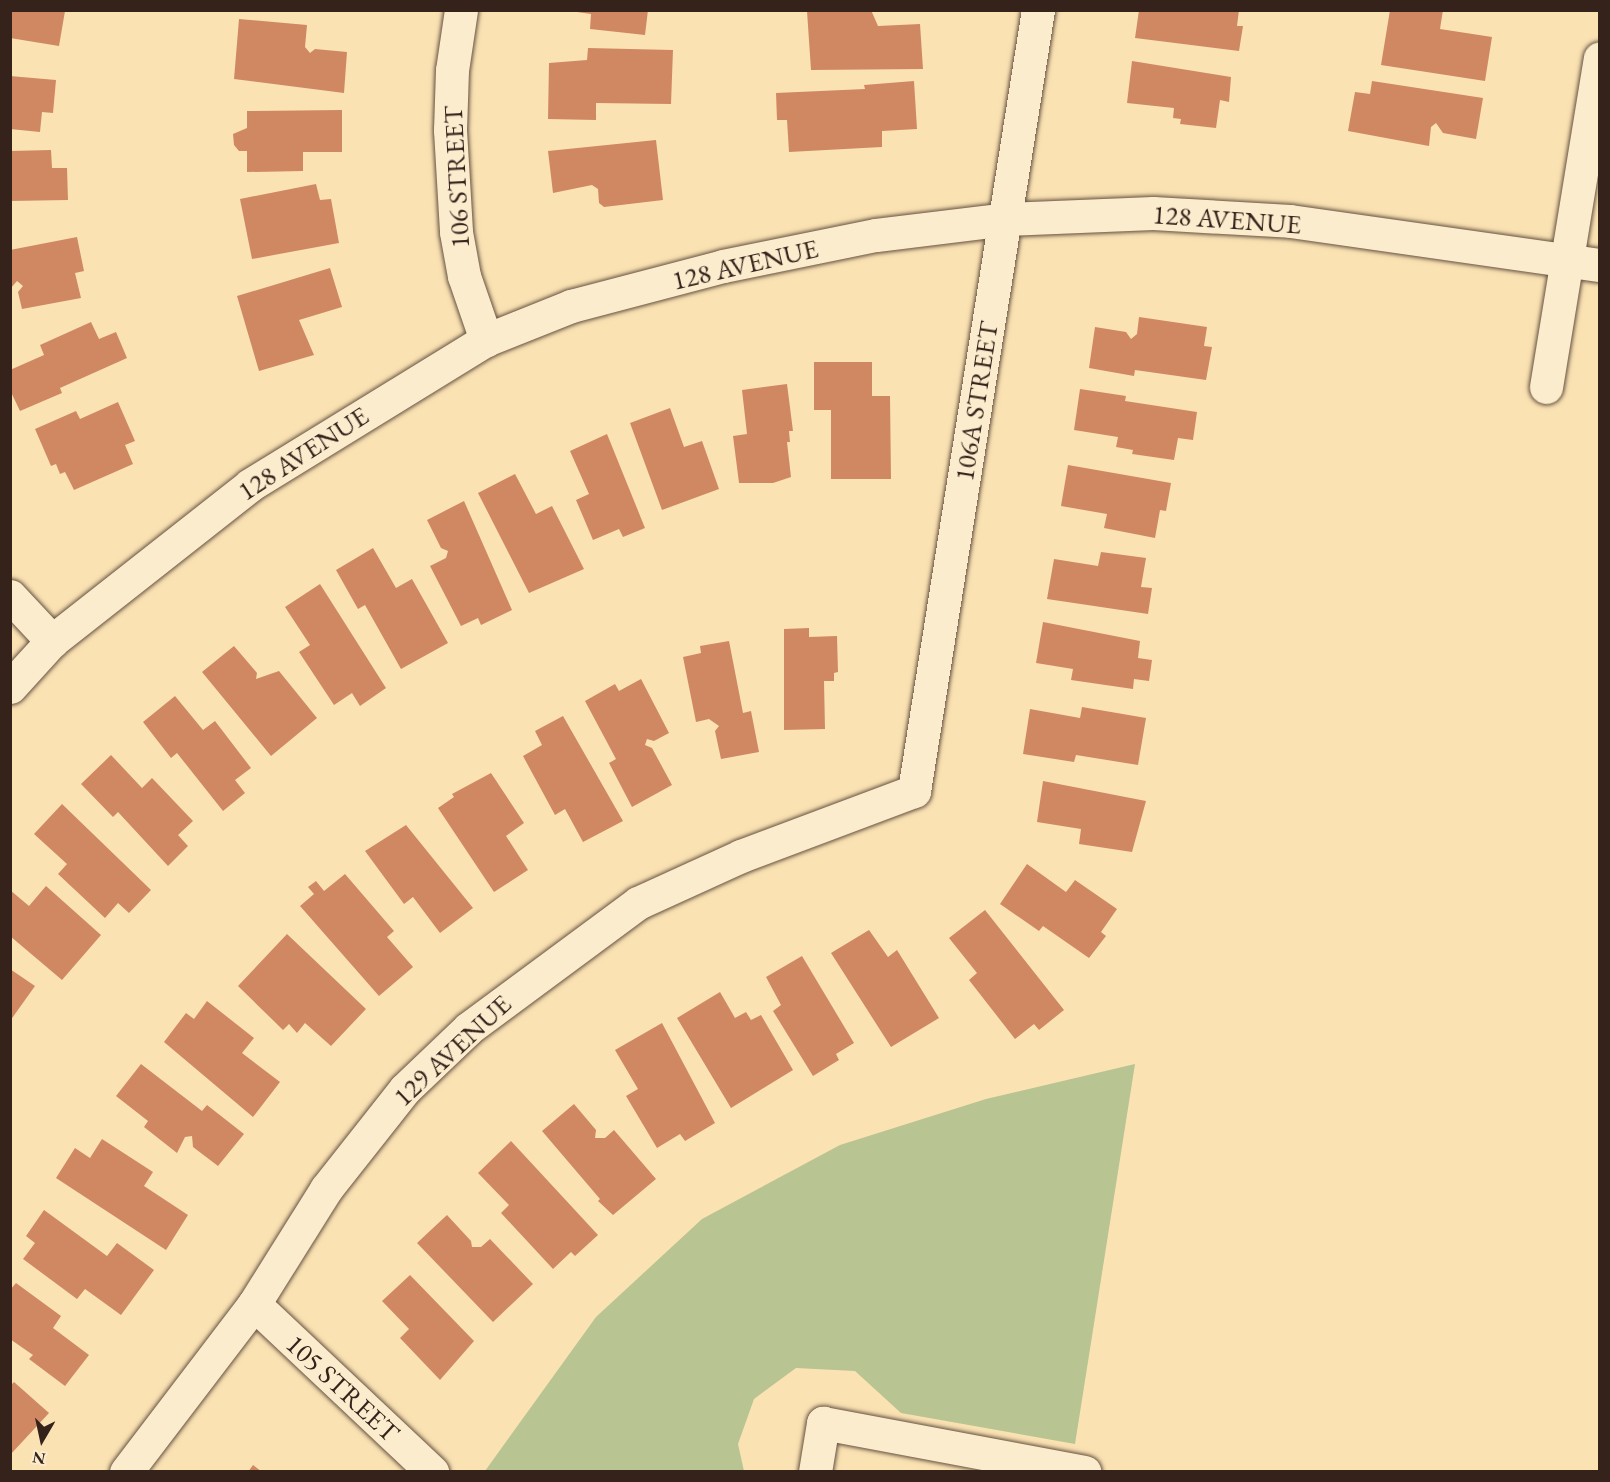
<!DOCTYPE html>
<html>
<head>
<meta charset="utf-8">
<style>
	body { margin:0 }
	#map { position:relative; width:1610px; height:1482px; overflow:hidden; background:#fae2b3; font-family:"EB Garamond",serif }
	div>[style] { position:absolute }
	.green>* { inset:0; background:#b8c491 }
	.building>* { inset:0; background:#d08863 }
	.roads { filter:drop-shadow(0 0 2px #665241) drop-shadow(0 0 2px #665241) }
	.minor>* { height:33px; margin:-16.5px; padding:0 16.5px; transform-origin:16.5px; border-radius:16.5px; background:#fcecce }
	span { translate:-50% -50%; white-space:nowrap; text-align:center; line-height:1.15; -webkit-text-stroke:6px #fcecce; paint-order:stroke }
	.street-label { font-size:27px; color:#34221b }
	.frame { position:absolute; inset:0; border:12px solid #34221b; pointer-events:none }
	.north { position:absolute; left:12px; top:1410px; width:60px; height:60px; -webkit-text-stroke:4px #fcecce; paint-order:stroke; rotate:189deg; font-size:16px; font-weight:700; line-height:24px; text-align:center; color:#34221b }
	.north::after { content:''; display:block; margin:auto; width:21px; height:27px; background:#34221b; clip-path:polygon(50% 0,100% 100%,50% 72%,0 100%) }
</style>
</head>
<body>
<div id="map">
	<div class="green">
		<i style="clip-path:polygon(1135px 1064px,1075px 1444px,901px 1413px,855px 1371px,796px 1368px,754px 1399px,738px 1444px,744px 1471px,485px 1471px,596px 1317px,702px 1219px,840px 1145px,986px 1099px)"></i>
	</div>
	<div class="building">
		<i style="clip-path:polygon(10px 10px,65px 11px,59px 46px,10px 38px)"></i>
		<i style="clip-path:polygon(648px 10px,645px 35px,590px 29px,591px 14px,577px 12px)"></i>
		<i style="clip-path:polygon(871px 10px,878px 26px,920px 24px,923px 69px,811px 70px,807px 11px)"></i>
		<i style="clip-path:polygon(1139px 10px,1239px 10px,1237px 26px,1243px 26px,1239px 51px,1135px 38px)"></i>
		<i style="clip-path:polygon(1390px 10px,1443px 10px,1440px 29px,1492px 37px,1485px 81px,1381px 65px)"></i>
		<i style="clip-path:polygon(239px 19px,307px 25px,305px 47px,310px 53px,315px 49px,347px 52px,344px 93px,234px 79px)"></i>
		<i style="clip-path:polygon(588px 48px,673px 50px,671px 104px,596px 103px,596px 120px,548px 119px,549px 63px,587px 60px)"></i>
		<i style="clip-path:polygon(1132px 61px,1231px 77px,1229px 102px,1220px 100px,1216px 128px,1180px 124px,1181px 119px,1173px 118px,1174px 108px,1127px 103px)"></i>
		<i style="clip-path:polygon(10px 76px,56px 80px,53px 113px,42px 112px,40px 132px,10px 129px)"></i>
		<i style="clip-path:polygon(914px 81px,917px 129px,882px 131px,882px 147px,789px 152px,787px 120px,777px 120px,776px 93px,865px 89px,864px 85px)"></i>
		<i style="clip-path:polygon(1372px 81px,1483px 98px,1476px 139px,1443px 133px,1436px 123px,1431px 127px,1429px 146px,1348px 131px,1355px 92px,1370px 94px)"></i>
		<i style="clip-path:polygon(342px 110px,342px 152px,303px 152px,303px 171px,247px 172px,247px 151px,239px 151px,234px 145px,233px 134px,247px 128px,247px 111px)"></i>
		<i style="clip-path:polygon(656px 140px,663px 200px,604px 207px,599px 203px,598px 189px,592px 185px,553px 193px,548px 151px)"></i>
		<i style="clip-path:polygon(51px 150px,52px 168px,67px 168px,68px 200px,10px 201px,10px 151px)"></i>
		<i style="clip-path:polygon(316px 184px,320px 200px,331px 199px,339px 243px,252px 259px,240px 199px)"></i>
		<i style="clip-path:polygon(77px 237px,84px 271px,75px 273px,81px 298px,22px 309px,18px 292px,23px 286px,17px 281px,10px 289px,10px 250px)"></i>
		<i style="clip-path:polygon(330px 268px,342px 307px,299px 320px,314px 355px,259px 371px,237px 296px)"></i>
		<i style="clip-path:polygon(1139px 317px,1207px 327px,1204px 346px,1212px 347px,1206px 380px,1135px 370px,1134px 376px,1089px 368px,1095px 327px,1126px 332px,1131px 339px,1137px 334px)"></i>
		<i style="clip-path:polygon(91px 322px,99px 339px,116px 332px,127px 358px,60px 388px,62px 393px,20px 411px,10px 390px,10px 370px,44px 355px,40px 345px)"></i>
		<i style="clip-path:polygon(814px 362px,872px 362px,872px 396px,890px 396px,891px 479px,831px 479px,831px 410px,814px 410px)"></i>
		<i style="clip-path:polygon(787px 384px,793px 431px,789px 431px,790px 442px,787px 442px,791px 477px,773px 483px,739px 483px,733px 436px,747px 434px,742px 390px)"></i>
		<i style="clip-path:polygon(1080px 389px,1126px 396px,1125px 401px,1197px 412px,1193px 440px,1178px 438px,1174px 460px,1132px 454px,1133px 450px,1116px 447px,1118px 437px,1074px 430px)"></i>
		<i style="clip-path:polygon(118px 402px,135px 441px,125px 445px,133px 464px,74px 490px,65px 472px,60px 474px,56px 464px,51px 466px,35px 429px,76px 411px,80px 419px)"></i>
		<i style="clip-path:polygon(670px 408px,684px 447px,702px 441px,719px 489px,662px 510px,630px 423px)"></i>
		<i style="clip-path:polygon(607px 434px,645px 528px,623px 537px,619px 529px,593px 540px,576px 500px,589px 494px,570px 451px)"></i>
		<i style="clip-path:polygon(1068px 465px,1171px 483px,1166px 511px,1160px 510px,1155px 538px,1104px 528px,1107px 514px,1061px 506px)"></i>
		<i style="clip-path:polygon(515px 474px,536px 514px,552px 506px,584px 569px,529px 593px,478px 493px)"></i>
		<i style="clip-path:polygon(464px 501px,512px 610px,481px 625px,478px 618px,461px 626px,430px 566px,446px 558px,448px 551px,441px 548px,427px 520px)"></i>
		<i style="clip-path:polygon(373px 548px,396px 588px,412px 579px,448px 643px,401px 669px,365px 605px,358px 609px,336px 570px)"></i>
		<i style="clip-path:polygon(1101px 552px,1146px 558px,1141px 587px,1152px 588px,1148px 614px,1047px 599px,1054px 559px,1098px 566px)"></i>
		<i style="clip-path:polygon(320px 584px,386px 688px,360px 706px,352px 693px,334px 705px,299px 652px,310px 645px,285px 607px)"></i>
		<i style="clip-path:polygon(1043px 622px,1140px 641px,1138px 658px,1152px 660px,1149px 681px,1134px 679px,1133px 689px,1071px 680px,1073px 669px,1036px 663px)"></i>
		<i style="clip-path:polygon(809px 628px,809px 637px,837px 636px,838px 672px,834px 673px,834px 681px,824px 681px,825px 729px,784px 730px,784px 629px)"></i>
		<i style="clip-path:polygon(729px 641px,743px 713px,751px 711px,759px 752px,721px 759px,715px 731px,719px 726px,709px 719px,696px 722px,683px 657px,701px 653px,700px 646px)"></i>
		<i style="clip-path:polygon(234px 646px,257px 673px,256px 679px,279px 671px,317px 718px,271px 756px,202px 672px)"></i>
		<i style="clip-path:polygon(641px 679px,669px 733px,654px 741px,647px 739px,645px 745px,652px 748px,672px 785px,632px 807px,609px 763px,616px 759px,585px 701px,615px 684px,619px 691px)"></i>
		<i style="clip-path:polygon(175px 696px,203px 730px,215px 721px,251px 768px,235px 780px,245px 793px,223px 811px,177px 753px,171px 758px,143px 722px)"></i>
		<i style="clip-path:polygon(1082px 707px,1146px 718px,1138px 765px,1076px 755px,1074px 762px,1023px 754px,1030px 709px,1080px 718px)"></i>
		<i style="clip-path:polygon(563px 716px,623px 821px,583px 842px,565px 809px,555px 815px,523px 756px,542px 745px,535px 731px)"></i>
		<i style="clip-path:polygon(111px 755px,142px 788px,152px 778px,193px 821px,178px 835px,188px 846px,168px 866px,118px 812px,113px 817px,81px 784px)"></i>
		<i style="clip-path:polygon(491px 773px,524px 823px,506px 836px,528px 870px,494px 892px,438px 808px,454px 797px,452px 794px)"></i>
		<i style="clip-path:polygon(1043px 781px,1146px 801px,1132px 852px,1079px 844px,1081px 829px,1037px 822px)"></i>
		<i style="clip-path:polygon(62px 804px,151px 890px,129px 913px,118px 903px,105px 918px,58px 874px,67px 864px,34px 834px)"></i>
		<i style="clip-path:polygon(406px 825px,473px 908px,440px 933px,413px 897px,404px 904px,365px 851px)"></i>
		<i style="clip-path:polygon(1027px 864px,1066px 892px,1075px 880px,1117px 909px,1101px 932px,1106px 936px,1089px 958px,1043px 926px,1039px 931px,1000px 904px)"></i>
		<i style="clip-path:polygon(345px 874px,394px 931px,387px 937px,413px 967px,379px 996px,300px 906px,314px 894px,308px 887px,316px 881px,324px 891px)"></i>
		<i style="clip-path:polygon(46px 886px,101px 935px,62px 980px,10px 936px,10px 890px,29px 906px)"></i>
		<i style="clip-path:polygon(985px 910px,1064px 1010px,1039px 1030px,1034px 1024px,1015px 1039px,969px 980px,977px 973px,949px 938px)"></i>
		<i style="clip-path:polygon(869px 930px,888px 957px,897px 950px,939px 1018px,891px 1047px,831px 953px)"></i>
		<i style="clip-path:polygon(287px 934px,366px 1009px,331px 1046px,305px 1023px,297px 1033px,289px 1024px,283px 1030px,238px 986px)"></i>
		<i style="clip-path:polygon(802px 956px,854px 1043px,836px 1054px,839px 1060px,813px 1076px,773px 1011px,781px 1005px,766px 977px)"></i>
		<i style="clip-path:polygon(10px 969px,35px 986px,10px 1021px)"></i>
		<i style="clip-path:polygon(720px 992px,735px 1018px,746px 1012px,751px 1020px,761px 1015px,793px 1070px,731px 1108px,677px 1018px)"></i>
		<i style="clip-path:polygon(207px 1001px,254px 1038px,242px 1053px,280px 1082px,253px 1117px,164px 1042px,186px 1013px,194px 1019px)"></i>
		<i style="clip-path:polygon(662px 1023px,715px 1123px,685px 1141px,680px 1134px,657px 1148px,626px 1096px,638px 1089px,615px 1050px)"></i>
		<i style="clip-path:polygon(141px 1064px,202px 1111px,207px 1105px,244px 1134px,218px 1166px,193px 1147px,192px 1136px,185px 1137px,177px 1153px,144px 1127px,148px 1121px,116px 1096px)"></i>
		<i style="clip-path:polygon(574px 1104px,596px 1130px,595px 1138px,605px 1138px,614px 1130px,656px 1179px,613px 1215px,598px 1201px,600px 1199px,542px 1131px)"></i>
		<i style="clip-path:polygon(102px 1139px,153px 1172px,144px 1186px,188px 1215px,166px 1250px,56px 1178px,75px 1148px,90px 1158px)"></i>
		<i style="clip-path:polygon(511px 1141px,598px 1235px,575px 1256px,571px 1252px,553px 1269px,501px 1213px,509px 1205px,478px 1173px)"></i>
		<i style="clip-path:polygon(44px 1210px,107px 1256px,117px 1243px,154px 1270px,121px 1315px,85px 1289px,77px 1299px,23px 1259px,35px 1243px,26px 1236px)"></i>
		<i style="clip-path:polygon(447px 1215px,471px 1241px,472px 1247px,481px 1247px,490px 1239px,533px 1284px,493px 1322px,417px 1243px)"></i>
		<i style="clip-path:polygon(410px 1275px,474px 1341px,440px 1380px,400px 1338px,409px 1329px,382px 1301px)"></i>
		<i style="clip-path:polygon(16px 1283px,61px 1316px,53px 1328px,89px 1355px,65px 1386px,29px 1359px,33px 1355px,10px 1339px,10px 1290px)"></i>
		<i style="clip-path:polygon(14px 1382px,49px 1413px,10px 1455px,10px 1386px)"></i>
		<i style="clip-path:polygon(253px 1465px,262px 1472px,248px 1472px)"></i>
	</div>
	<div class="roads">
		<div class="minor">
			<i style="left:461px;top:10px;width:61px;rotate:98.5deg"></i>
			<i style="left:452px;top:70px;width:60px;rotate:91.9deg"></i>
			<i style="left:450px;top:130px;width:102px;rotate:86.6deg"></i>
			<i style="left:456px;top:232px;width:45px;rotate:79.7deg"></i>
			<i style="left:464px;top:276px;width:68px;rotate:71deg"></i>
			<i style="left:1546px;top:387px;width:333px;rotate:-80.7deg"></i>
			<i style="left:10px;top:596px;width:62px;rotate:47deg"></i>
			<i style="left:10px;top:687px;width:62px;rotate:-47.6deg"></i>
			<i style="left:52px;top:641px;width:252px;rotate:-38.2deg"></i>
			<i style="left:250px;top:485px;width:277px;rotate:-31.6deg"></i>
			<i style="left:486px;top:340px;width:92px;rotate:-21.8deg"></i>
			<i style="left:571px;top:306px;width:157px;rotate:-14.7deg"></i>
			<i style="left:723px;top:266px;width:156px;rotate:-11.5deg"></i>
			<i style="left:876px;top:235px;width:131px;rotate:-7deg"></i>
			<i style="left:1006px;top:219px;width:147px;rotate:-2.3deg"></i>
			<i style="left:1153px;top:213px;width:137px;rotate:3.3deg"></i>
			<i style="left:1290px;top:221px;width:313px;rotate:8.1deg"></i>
			<i style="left:254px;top:1304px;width:245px;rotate:43.3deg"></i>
			<i style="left:126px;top:1472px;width:211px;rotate:-52.7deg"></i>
			<i style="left:254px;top:1304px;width:136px;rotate:-57.9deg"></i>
			<i style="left:326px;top:1189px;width:127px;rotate:-51.7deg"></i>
			<i style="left:405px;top:1089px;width:88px;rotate:-43.6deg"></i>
			<i style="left:469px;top:1028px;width:210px;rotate:-36.5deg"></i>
			<i style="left:638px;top:903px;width:113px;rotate:-24.5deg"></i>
			<i style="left:741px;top:856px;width:185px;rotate:-20.6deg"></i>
			<i style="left:914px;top:791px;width:791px;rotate:-80.98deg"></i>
			<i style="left:815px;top:1472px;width:50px;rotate:-80.7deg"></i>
			<i style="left:823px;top:1423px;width:266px;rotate:10.6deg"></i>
		</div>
	</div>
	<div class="street-label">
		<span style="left:456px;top:177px;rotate:-93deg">106 STREET</span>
		<span style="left:1227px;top:219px;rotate:4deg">128 AVENUE</span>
		<span style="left:745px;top:264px;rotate:-13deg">128 AVENUE</span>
		<span style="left:976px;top:401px;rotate:-81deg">106A STREET</span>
		<span style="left:303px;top:453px;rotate:-33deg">128 AVENUE</span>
		<span style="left:452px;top:1050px;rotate:-43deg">129 AVENUE</span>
		<span style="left:343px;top:1388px;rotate:43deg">105 STREET</span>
	</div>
	<div class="frame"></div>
	<div class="north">N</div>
</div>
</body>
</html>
